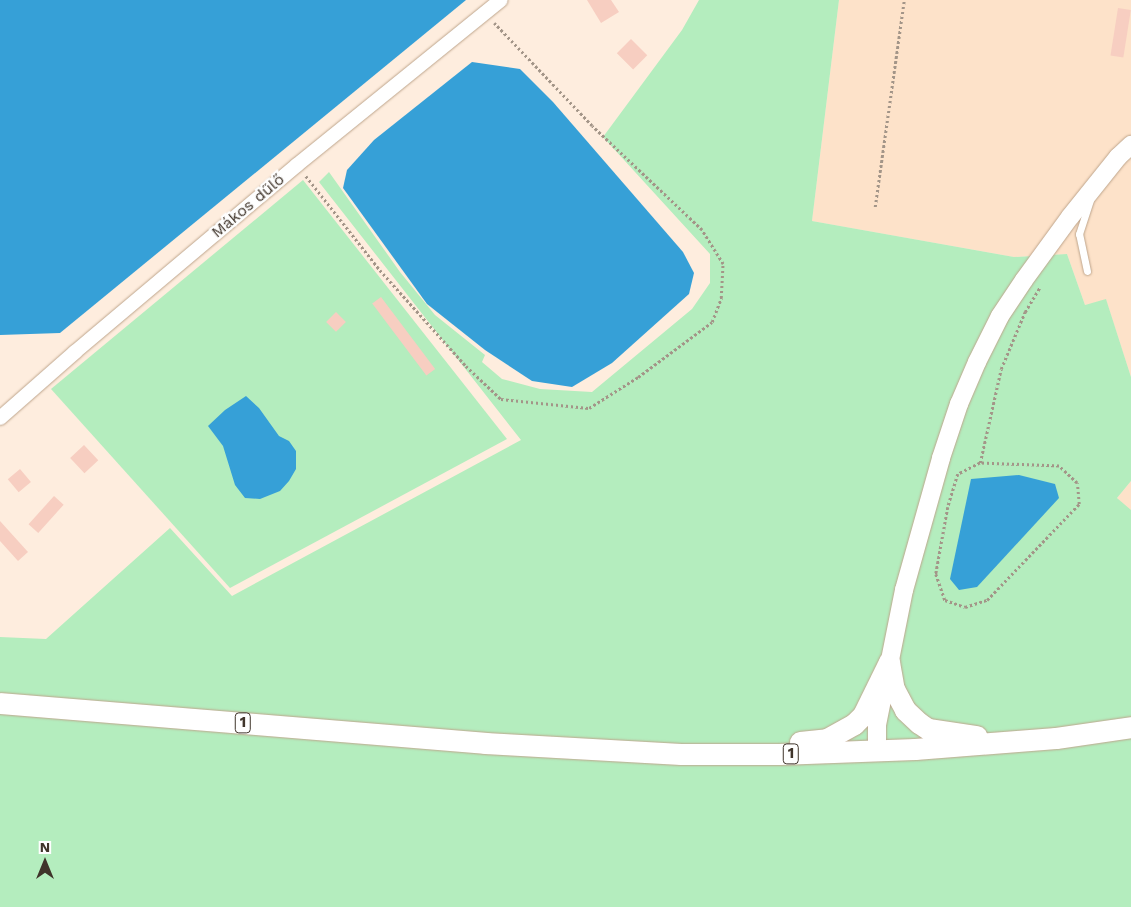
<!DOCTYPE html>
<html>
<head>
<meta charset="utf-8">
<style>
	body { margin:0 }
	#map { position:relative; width:1131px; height:907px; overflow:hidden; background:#feedde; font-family:"Work Sans",sans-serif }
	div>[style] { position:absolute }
	.built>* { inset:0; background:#fde2c9 }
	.green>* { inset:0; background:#b4edbe }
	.water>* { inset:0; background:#36a0d7 }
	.building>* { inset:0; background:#f7cec1; transform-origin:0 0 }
	.path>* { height:2.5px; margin-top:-1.25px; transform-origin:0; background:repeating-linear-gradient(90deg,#a39588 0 2.5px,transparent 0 5px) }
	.roads { filter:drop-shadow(0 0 1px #bea58c) drop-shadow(0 0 1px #bea58c) }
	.service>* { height:7px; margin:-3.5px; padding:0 3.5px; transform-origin:3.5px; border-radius:3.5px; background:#fff }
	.minor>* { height:14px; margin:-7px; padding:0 7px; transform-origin:7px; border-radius:7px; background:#fff }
	.tertiary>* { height:18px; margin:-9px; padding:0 9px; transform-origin:9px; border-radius:9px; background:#fff }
	.primary>* { height:21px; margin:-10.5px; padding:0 10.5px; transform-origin:10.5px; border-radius:10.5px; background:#fff }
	span { translate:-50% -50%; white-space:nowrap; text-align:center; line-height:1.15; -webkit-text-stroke:4.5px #fefefe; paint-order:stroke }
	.shield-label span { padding:1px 4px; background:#fefefe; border:1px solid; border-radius:4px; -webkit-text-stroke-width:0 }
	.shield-label { font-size:15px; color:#3f342a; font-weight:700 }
	.street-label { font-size:16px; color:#3f342a }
	.north { position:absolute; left:20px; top:837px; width:50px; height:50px; -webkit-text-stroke:4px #fefefe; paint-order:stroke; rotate:0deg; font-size:14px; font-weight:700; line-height:20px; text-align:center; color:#3f342a }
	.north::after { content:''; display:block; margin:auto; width:18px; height:22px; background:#3f342a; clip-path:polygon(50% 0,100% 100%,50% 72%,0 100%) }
</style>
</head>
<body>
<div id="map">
	<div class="built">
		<i style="clip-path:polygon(839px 0,1131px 0,1131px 377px,1106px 300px,1085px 305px,1067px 254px,1014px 257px,812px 221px)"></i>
		<i style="clip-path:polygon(1131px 481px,1131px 510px,1130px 511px,1117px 498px)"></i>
	</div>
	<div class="green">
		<i style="clip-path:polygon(699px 0,839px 0,812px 221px,1014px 257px,1067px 254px,1085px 305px,1106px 299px,1131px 377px,1131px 481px,1117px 498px,1131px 510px,1131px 907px,0 907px,0 637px,46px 639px,170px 528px,232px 596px,521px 440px,319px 182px,329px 172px,400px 272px,435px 315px,485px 355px,482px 362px,502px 379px,540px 389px,592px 392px,692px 309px,710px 283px,710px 254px,603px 137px,682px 30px)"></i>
		<i style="clip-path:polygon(303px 180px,507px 439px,230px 588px,51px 389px)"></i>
	</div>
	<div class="water">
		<i style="clip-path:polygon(0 0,466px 0,60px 333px,0 335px)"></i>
		<i style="clip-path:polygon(472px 62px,520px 69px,553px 102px,683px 252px,694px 273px,689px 294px,612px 363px,572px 387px,532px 381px,485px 350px,427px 304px,343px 188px,347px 170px,374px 140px)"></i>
		<i style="clip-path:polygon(246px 396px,259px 408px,279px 436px,289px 441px,296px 451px,296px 469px,289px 481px,280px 491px,260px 499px,245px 498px,235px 485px,223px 446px,208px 426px,225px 410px)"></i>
		<i style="clip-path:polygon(1019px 475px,1055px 484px,1059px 498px,977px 587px,959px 590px,950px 579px,971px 479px)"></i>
	</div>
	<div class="building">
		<i style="clip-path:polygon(587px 0,611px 0,619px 12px,601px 23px)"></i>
		<i style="left:1118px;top:8px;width:13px;height:48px;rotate:9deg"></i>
		<i style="left:631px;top:39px;width:23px;height:20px;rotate:45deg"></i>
		<i style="left:381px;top:297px;width:90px;height:11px;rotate:53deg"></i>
		<i style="left:336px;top:312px;width:14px;height:14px;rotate:45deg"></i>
		<i style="left:84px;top:445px;width:21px;height:19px;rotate:47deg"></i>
		<i style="left:20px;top:469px;width:17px;height:16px;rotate:50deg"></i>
		<i style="left:54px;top:496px;width:13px;height:38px;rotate:42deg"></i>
		<i style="clip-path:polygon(0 521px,28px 552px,18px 561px,0 541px)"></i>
	</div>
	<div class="path">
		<i style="left:306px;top:176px;width:120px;rotate:51.8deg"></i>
		<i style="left:380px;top:270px;width:129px;rotate:48.1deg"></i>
		<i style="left:466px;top:366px;width:48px;rotate:43.3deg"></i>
		<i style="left:501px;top:399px;width:88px;rotate:5.8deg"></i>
		<i style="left:589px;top:408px;width:58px;rotate:-32.3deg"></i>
		<i style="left:638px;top:377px;width:92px;rotate:-36.6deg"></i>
		<i style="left:712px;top:322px;width:26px;rotate:-69deg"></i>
		<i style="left:721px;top:298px;width:34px;rotate:-87deg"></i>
		<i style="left:723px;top:264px;width:40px;rotate:-122deg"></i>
		<i style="left:702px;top:230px;width:151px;rotate:-136.6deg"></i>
		<i style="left:592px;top:126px;width:142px;rotate:-133.6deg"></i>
		<i style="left:875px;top:207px;width:209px;rotate:-82deg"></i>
		<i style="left:980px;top:463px;width:25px;rotate:153deg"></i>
		<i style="left:958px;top:474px;width:34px;rotate:107deg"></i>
		<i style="left:948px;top:507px;width:68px;rotate:100.2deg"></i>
		<i style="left:936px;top:574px;width:28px;rotate:71deg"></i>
		<i style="left:945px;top:600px;width:21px;rotate:19deg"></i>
		<i style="left:965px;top:607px;width:23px;rotate:-18deg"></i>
		<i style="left:987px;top:600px;width:133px;rotate:-46.2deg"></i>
		<i style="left:1079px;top:504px;width:21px;rotate:-95deg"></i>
		<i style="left:1077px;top:483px;width:25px;rotate:-137deg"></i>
		<i style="left:1059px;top:466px;width:79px;rotate:-177.8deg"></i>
		<i style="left:980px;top:463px;width:96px;rotate:-77.4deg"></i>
		<i style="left:1001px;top:369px;width:62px;rotate:-67.2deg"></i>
		<i style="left:1025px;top:312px;width:29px;rotate:-59deg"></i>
	</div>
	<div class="roads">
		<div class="service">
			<i style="left:1087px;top:271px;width:38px;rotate:-102deg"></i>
			<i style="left:1079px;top:234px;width:35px;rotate:-72deg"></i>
		</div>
		<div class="minor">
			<i style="left:0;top:418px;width:100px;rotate:-41.3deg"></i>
			<i style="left:75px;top:352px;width:290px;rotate:-40.1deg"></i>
			<i style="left:297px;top:165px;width:262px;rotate:-39deg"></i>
		</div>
		<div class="tertiary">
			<i style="left:877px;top:751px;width:26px;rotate:-90deg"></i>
			<i style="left:877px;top:725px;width:138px;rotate:-78.7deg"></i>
			<i style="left:904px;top:590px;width:137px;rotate:-74.3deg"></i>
			<i style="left:941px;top:458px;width:57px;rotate:-71.6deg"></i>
			<i style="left:959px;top:404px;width:46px;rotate:-66.8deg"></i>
			<i style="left:977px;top:362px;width:51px;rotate:-63.4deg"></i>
			<i style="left:1000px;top:316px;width:43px;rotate:-56.3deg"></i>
			<i style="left:1024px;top:280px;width:78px;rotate:-53.9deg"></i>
			<i style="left:1070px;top:217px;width:77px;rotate:-51.3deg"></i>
			<i style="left:1118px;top:157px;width:18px;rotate:-43deg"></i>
		</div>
		<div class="primary">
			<i style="left:889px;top:662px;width:27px;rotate:80deg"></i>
			<i style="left:894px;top:689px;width:24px;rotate:62deg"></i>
			<i style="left:905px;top:710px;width:19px;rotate:43deg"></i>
			<i style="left:919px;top:723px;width:11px;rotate:34deg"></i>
			<i style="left:928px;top:729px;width:49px;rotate:8.3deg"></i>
			<i style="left:0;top:703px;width:487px;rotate:4.7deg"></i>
			<i style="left:485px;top:743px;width:196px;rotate:3.2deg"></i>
			<i style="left:681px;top:754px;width:98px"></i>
			<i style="left:779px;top:754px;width:136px;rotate:-2.1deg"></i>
			<i style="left:915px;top:749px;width:141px;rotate:-4.5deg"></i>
			<i style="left:1056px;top:738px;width:76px;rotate:-8.3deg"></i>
			<i style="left:800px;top:742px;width:27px;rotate:-6deg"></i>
			<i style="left:827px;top:739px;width:31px;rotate:-29deg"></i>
			<i style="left:854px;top:724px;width:13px;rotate:-45deg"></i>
			<i style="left:863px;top:715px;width:59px;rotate:-63.9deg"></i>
		</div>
	</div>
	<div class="shield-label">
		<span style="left:243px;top:723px">1</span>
		<span style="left:791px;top:754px">1</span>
	</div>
	<div class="street-label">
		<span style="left:248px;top:206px;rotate:-40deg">Mákos dűlő</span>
	</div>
	<div class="north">N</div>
</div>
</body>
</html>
